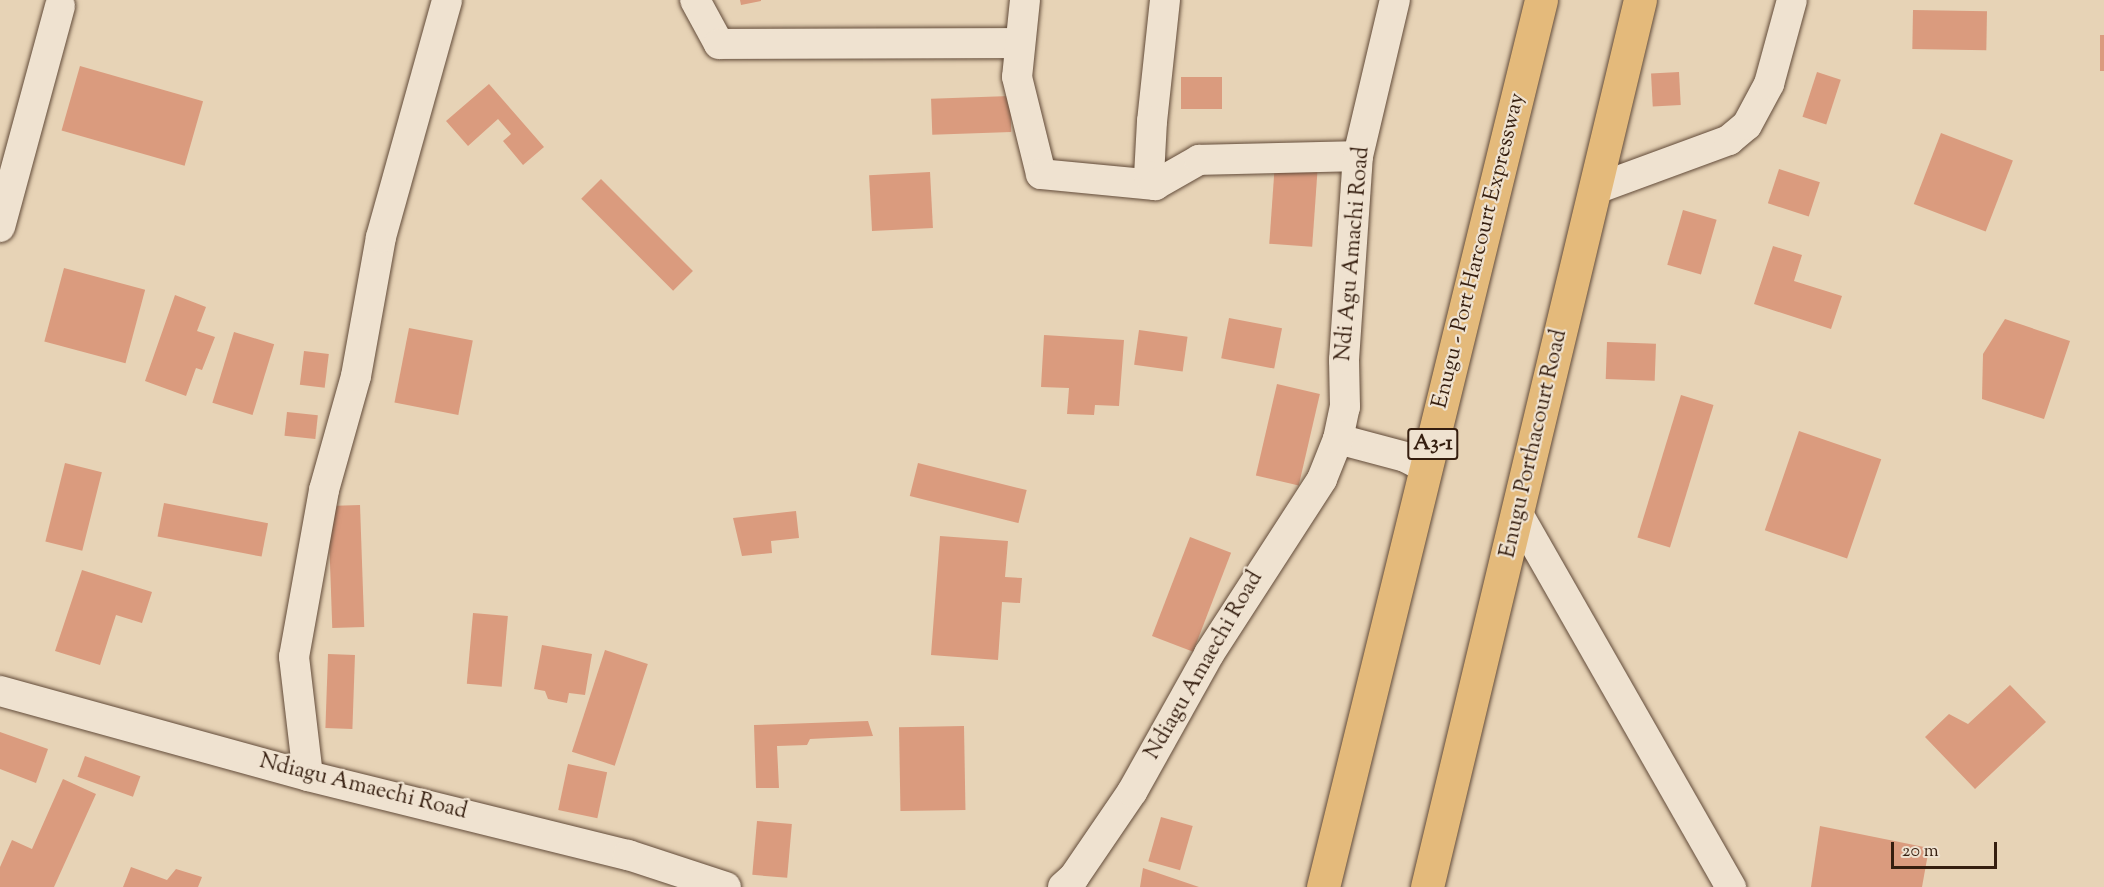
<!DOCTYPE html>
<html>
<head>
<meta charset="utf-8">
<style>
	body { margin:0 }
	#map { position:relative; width:2104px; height:887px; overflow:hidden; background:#e7d3b6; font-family:"Sorts Mill Goudy",serif }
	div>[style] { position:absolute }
	.building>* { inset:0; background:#da9b7e; transform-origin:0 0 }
	.roads { filter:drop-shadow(0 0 2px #624b39) drop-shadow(0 0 2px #624b39) }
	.minor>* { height:30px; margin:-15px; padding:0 15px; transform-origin:15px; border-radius:15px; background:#efe2d0 }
	.trunk>* { height:33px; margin:-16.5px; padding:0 16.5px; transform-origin:16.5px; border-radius:16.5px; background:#e4ba7b }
	span { translate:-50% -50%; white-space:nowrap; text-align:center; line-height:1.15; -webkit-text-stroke:4.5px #efe2d0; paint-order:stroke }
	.shield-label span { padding:2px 4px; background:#efe2d0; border:2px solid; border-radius:4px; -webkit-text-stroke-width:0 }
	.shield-label { font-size:21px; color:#351e0f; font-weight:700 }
	.street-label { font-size:22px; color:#351e0f }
	.scale { position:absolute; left:1891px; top:842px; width:106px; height:27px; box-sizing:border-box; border:3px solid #351e0f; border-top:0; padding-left:8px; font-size:18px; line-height:21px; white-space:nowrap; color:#351e0f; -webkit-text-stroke:4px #efe2d0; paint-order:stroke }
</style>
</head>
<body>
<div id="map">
	<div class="building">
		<i style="clip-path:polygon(740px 0,761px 0,761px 1px,741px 5px)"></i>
		<i style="left:1913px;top:10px;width:74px;height:39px;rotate:1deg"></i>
		<i style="left:2100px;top:35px;width:4px;height:36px"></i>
		<i style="left:80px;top:66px;width:128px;height:67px;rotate:16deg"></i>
		<i style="left:1679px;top:72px;width:33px;height:28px;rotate:87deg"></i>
		<i style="left:1817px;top:72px;width:25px;height:47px;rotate:18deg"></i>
		<i style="left:1222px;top:77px;width:32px;height:41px;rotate:90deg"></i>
		<i style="clip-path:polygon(489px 84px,544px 147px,523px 165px,503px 141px,511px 134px,498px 119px,468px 146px,446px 121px)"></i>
		<i style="left:1010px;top:96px;width:36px;height:79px;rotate:88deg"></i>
		<i style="left:1941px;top:133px;width:77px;height:76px;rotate:21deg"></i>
		<i style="left:1275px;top:162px;width:43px;height:82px;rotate:4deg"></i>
		<i style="left:1779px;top:169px;width:43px;height:36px;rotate:18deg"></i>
		<i style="left:930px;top:172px;width:56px;height:61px;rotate:87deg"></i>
		<i style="left:601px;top:179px;width:130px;height:28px;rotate:45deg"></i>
		<i style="left:1683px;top:210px;width:35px;height:57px;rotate:16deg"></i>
		<i style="clip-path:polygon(1773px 246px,1802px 255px,1794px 281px,1842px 296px,1831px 329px,1754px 304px)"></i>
		<i style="left:64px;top:268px;width:84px;height:76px;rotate:15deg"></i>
		<i style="clip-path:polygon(175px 295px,206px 307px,197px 331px,215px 337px,202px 370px,196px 368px,186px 396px,145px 381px)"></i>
		<i style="left:1229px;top:318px;width:54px;height:41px;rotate:11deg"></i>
		<i style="clip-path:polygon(2005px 319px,2070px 341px,2044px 419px,1982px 399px,1983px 354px)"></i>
		<i style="left:409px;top:328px;width:65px;height:76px;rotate:11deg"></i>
		<i style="left:1139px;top:330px;width:49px;height:35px;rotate:8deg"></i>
		<i style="left:234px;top:332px;width:42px;height:74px;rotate:17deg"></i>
		<i style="clip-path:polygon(1044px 335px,1124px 340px,1119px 406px,1095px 405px,1094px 415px,1067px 414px,1069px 388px,1041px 387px)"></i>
		<i style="left:1607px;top:342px;width:49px;height:37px;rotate:2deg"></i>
		<i style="left:304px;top:351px;width:25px;height:34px;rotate:7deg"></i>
		<i style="left:1277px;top:384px;width:44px;height:94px;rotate:13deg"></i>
		<i style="left:1681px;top:395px;width:34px;height:149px;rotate:17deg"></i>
		<i style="left:287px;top:412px;width:31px;height:24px;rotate:6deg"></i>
		<i style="left:1799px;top:431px;width:87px;height:105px;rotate:19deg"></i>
		<i style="left:65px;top:463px;width:38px;height:81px;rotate:14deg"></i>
		<i style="left:918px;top:463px;width:112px;height:34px;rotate:14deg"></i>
		<i style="left:164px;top:503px;width:106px;height:34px;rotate:11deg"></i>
		<i style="left:360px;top:505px;width:122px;height:32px;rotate:88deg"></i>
		<i style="clip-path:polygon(796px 511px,799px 538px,771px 541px,772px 553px,742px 556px,733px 518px)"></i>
		<i style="clip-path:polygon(940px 536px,1008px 541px,1005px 577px,1022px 578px,1020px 603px,1002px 602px,998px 660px,931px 655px)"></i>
		<i style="left:1190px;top:537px;width:44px;height:106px;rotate:21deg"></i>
		<i style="clip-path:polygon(82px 570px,152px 592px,142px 623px,116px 615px,100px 665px,55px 651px)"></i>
		<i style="left:473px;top:613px;width:35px;height:71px;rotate:5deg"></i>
		<i style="clip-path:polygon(542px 645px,592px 654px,585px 695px,569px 693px,567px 703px,548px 699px,545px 691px,534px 689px)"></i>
		<i style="left:605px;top:650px;width:45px;height:107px;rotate:18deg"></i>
		<i style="left:328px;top:654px;width:27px;height:74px;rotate:2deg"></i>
		<i style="clip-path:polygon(2010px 685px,2046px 722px,1975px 789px,1925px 737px,1949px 714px,1968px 724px)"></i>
		<i style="clip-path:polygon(868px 721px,873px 736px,810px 739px,807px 745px,777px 746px,779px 788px,756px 788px,754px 725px)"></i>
		<i style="left:964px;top:726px;width:84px;height:65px;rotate:89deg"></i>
		<i style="clip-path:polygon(0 732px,48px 749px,36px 783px,0 769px)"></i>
		<i style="left:85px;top:756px;width:59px;height:22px;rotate:20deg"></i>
		<i style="left:568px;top:764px;width:40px;height:47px;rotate:12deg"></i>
		<i style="clip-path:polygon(63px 779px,96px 794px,54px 887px,0 887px,0 867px,12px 840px,32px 849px)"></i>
		<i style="left:1161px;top:817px;width:33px;height:46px;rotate:16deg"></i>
		<i style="left:757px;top:821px;width:35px;height:54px;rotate:5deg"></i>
		<i style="clip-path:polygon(1820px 826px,1929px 848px,1922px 887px,1811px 887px)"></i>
		<i style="clip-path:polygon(131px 867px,167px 880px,176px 869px,202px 877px,198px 887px,123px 887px)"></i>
		<i style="clip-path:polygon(1143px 868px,1199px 887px,1140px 887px)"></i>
	</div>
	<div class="roads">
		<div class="minor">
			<i style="left:695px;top:0;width:50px;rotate:61.4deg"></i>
			<i style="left:719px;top:44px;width:301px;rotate:-0.2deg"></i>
			<i style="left:1025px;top:0;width:77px;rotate:95.9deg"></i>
			<i style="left:1017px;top:77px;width:100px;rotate:76.1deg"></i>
			<i style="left:1041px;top:174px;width:115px;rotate:5.5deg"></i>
			<i style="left:1165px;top:0;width:122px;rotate:96.1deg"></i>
			<i style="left:1152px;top:121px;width:55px;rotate:93.1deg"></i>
			<i style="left:1149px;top:176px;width:11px;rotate:56deg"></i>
			<i style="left:1155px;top:185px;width:51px;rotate:-29.6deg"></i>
			<i style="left:1199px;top:160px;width:159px;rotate:-1.4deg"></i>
			<i style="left:1596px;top:189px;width:142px;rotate:-20.2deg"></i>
			<i style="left:1729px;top:140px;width:23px;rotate:-40deg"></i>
			<i style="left:1747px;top:125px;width:47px;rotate:-61.8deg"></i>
			<i style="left:1769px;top:84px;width:87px;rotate:-74.7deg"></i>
			<i style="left:0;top:227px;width:229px;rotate:-74.8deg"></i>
			<i style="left:1338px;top:439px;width:69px;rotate:15deg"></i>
			<i style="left:1405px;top:457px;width:25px;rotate:27deg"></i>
			<i style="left:1518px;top:514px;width:430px;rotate:60.3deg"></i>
			<i style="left:0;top:691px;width:320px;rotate:15.4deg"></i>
			<i style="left:308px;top:776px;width:330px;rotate:13.9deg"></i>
			<i style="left:628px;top:855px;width:103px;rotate:18.1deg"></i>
			<i style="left:308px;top:776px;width:120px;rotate:-96.7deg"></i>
			<i style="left:294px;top:657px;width:170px;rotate:-79.8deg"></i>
			<i style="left:324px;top:490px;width:118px;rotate:-74.3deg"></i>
			<i style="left:356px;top:376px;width:141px;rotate:-79.8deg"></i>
			<i style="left:381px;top:237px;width:246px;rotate:-74.4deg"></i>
			<i style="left:1063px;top:887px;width:15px;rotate:-42deg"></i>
			<i style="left:1074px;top:877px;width:103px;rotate:-55.7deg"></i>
			<i style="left:1132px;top:792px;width:158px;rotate:-60.8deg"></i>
			<i style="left:1209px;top:654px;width:208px;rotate:-57.1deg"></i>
			<i style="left:1322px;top:479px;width:43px;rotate:-68.2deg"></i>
			<i style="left:1338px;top:439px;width:33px;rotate:-78deg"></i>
			<i style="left:1345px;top:407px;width:47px;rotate:-91.2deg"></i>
			<i style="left:1344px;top:360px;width:204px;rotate:-86.1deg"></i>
			<i style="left:1358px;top:156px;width:160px;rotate:-76.7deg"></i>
		</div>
		<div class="trunk">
			<i style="left:1323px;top:887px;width:913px;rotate:-76.19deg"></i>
			<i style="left:1427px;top:887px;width:912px;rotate:-76.5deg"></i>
		</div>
	</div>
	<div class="shield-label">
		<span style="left:1433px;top:444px">A3-1</span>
	</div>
	<div class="street-label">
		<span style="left:1480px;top:251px;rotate:-76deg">Enugu - Port Harcourt Expressway</span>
		<span style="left:1354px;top:254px;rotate:-85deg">Ndi Agu Amachi Road</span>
		<span style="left:1535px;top:444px;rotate:-77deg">Enugu Porthacourt Road</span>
		<span style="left:1205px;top:666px;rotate:-60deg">Ndiagu Amaechi Road</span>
		<span style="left:363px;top:788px;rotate:14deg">Ndiagu Amaechi Road</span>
	</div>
	<div class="scale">20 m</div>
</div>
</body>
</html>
